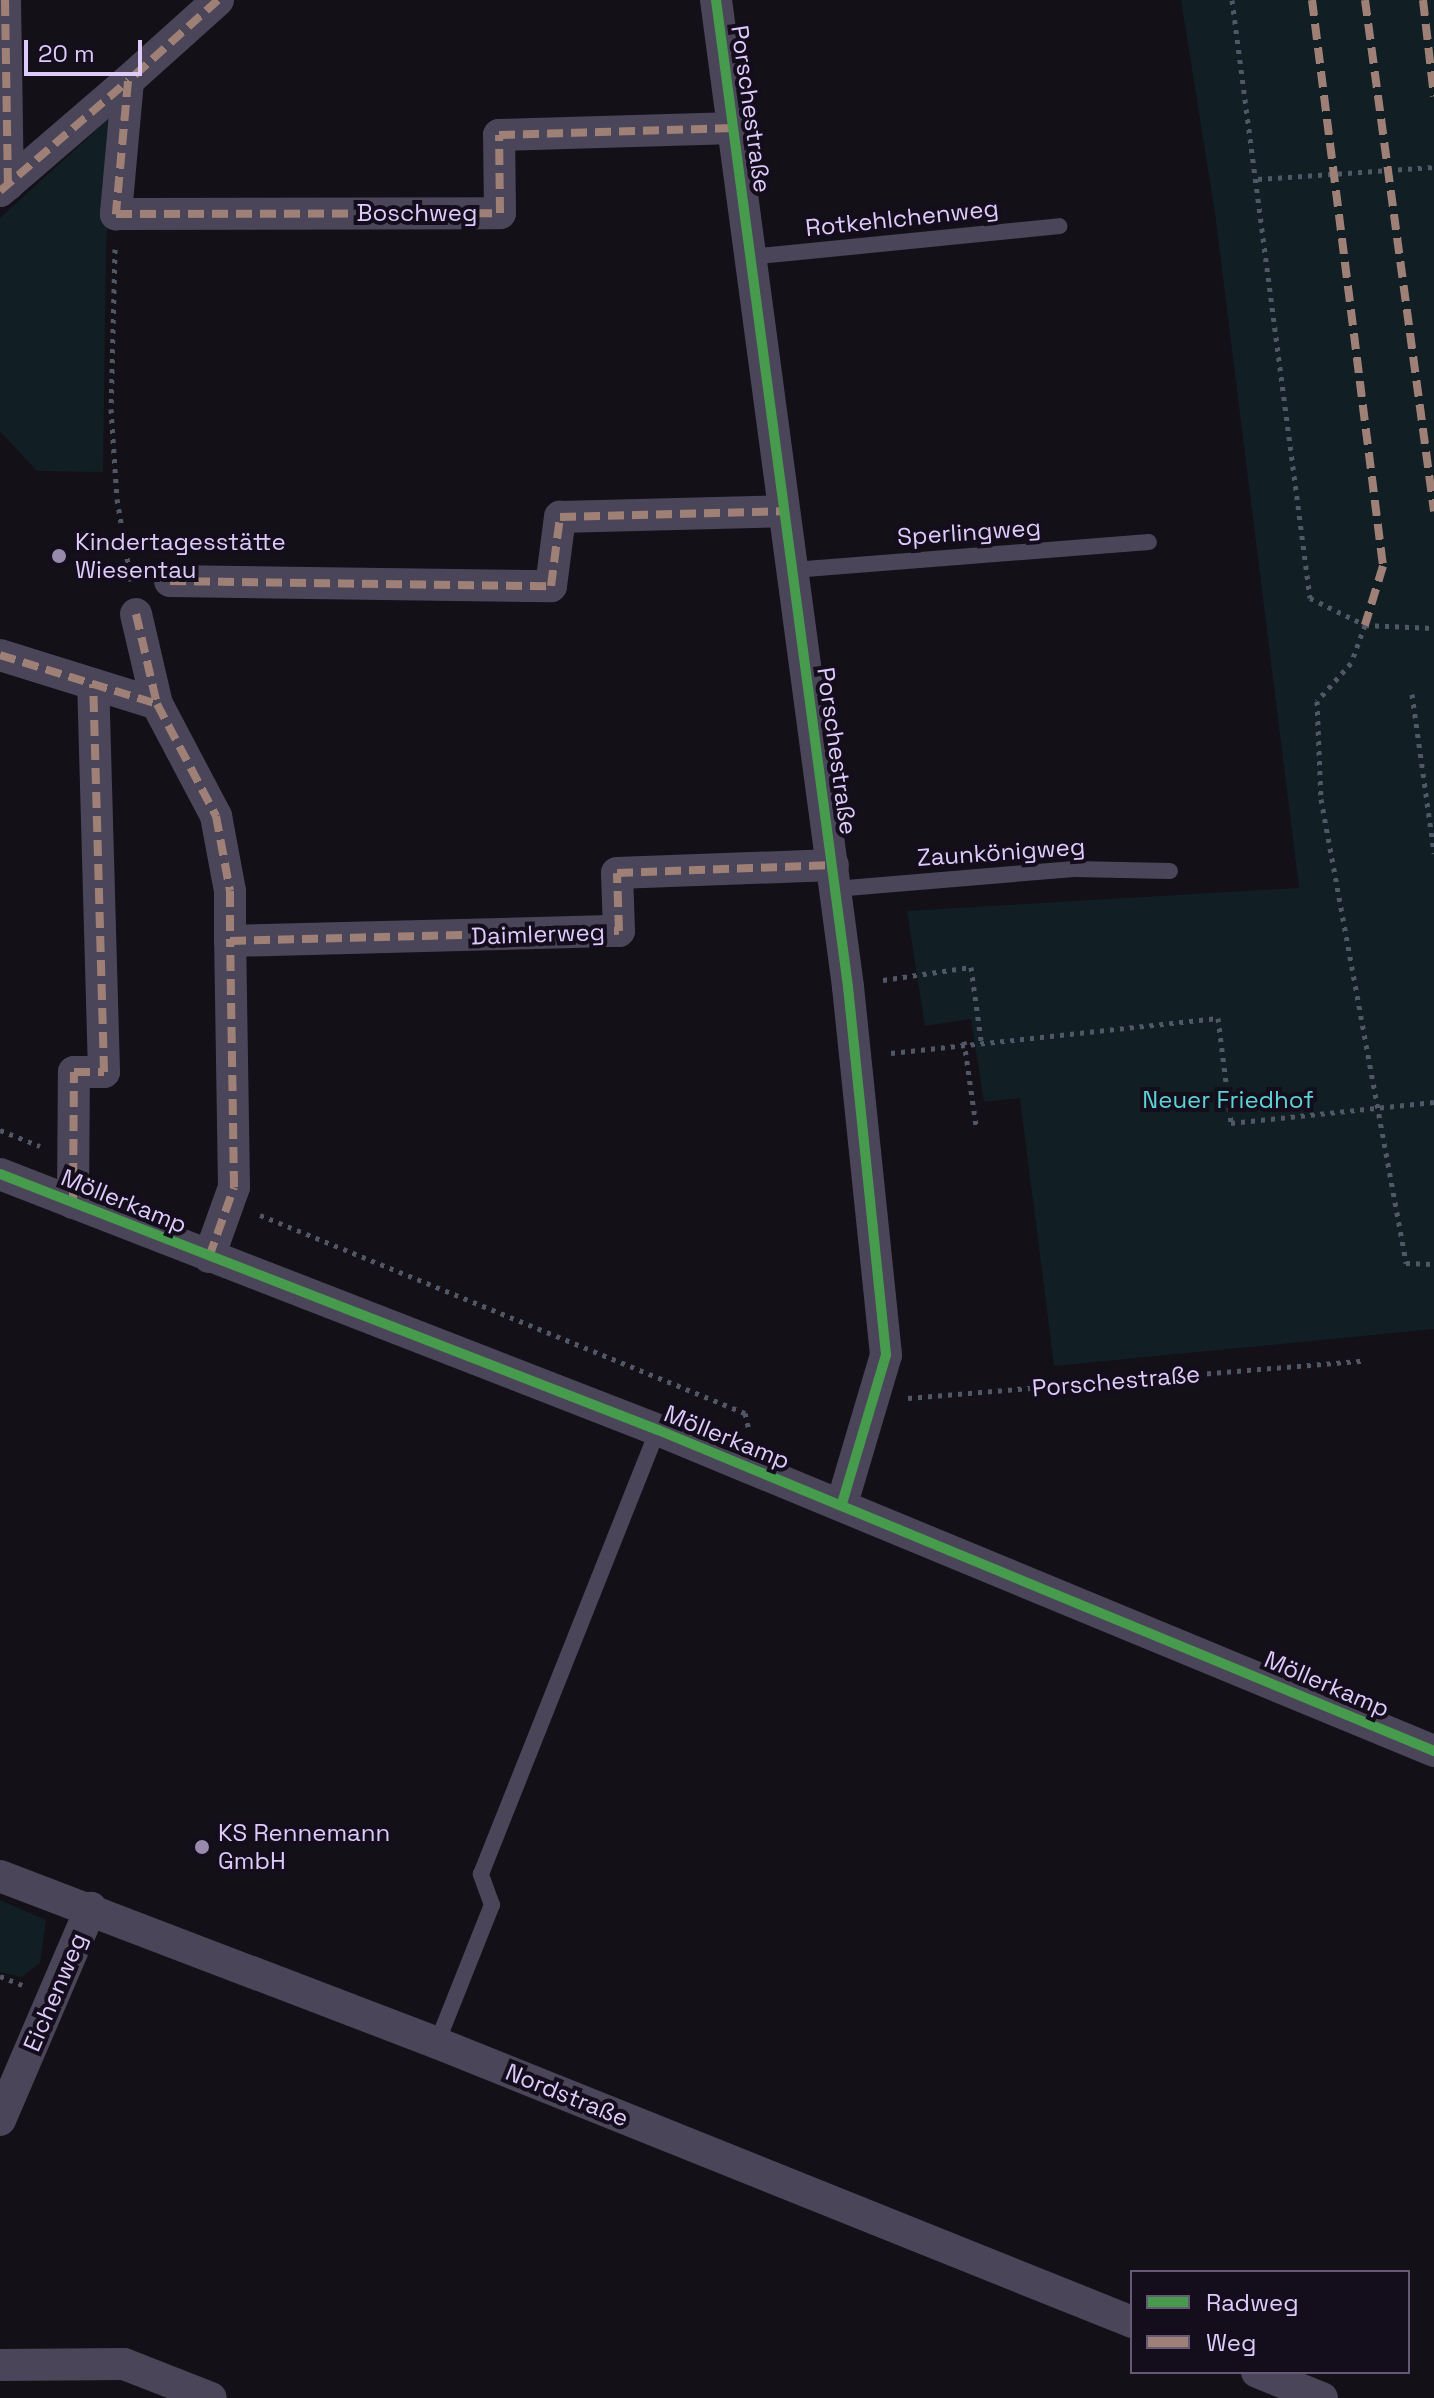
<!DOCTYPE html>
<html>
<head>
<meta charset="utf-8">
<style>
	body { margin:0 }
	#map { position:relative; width:1434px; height:2398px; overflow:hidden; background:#141018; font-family:"Space Grotesk",sans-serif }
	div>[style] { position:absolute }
	.green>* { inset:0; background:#111f24 }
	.path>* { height:5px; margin-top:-2.5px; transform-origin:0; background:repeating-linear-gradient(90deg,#505766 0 4px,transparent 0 10px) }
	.lane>* { height:16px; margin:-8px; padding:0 8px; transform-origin:8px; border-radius:8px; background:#4b4559 }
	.street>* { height:32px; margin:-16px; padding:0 16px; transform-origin:16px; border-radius:16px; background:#4b4559 }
	.quiet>* { height:8px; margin-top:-4px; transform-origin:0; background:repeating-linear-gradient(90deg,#9e8076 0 16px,transparent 0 24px) }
	.cycleway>* { height:10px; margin:-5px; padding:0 5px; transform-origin:5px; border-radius:5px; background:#469c4c }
	.dots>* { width:22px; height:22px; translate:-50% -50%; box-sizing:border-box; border:4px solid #140d1c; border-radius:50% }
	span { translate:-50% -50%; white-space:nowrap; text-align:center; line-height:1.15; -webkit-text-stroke:8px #140d1c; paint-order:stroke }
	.street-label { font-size:24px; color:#decbfc }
	.poi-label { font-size:24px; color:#decbfc }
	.left { translate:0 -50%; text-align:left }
	.park-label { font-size:24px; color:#5dd3d6 }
	.legend { position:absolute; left:1130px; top:2270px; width:280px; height:104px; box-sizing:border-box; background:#140d1c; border:2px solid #655976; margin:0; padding:10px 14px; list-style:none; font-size:24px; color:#decbfc }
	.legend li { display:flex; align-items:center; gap:16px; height:40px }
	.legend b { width:40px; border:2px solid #655976 }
	.scale { position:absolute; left:24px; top:40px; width:118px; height:36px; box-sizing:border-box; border:4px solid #decbfc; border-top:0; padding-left:10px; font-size:24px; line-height:28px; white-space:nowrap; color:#decbfc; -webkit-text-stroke:6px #140d1c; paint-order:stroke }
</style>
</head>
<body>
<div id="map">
	<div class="green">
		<i style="clip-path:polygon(1181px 0,1434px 0,1434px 1329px,1054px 1366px,1020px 1098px,984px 1102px,971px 1019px,925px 1026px,907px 911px,1299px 888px,1215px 213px)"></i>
		<i style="clip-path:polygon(114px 114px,106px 246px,103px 472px,37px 471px,0 431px,0 218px)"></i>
		<i style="clip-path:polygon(0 1900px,46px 1920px,40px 1963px,21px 1977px,0 1972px)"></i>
	</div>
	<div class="path">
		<i style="left:1232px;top:0;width:603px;rotate:82.57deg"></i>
		<i style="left:1310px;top:598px;width:61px;rotate:26.1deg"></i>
		<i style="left:1365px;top:625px;width:69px;rotate:2.5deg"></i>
		<i style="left:1258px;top:179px;width:176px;rotate:-3.9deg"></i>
		<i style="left:115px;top:249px;width:160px;rotate:91.4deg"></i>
		<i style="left:111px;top:409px;width:90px;rotate:86.2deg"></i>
		<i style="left:117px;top:499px;width:83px;rotate:80.3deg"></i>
		<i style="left:1365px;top:625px;width:40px;rotate:110.2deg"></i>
		<i style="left:1351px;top:663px;width:51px;rotate:131.8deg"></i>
		<i style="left:1317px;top:701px;width:98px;rotate:87.7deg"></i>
		<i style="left:1321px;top:799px;width:472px;rotate:79.6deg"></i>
		<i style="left:1406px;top:1263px;width:28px;rotate:2deg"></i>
		<i style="left:1412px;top:694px;width:161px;rotate:82.1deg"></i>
		<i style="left:883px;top:980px;width:89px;rotate:-8.4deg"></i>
		<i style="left:971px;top:967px;width:74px;rotate:82.2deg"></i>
		<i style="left:964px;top:1041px;width:85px;rotate:81.9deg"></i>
		<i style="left:891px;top:1053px;width:329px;rotate:-6.1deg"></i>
		<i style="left:1218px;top:1018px;width:106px;rotate:82.9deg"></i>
		<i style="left:1231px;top:1123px;width:204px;rotate:-5.9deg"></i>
		<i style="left:0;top:1130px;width:43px;rotate:21.8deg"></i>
		<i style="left:260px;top:1215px;width:524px;rotate:22.21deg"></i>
		<i style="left:745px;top:1413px;width:17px;rotate:77deg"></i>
		<i style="left:908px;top:1398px;width:456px;rotate:-4.7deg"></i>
		<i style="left:0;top:1976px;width:24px;rotate:22deg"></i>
	</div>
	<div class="lane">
		<i style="left:750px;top:257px;width:311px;rotate:-5.7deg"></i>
		<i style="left:793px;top:570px;width:357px;rotate:-4.5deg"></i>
		<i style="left:835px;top:889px;width:240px;rotate:-4.8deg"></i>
		<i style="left:1074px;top:869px;width:96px;rotate:1.2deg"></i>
		<i style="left:437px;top:2043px;width:149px;rotate:-68.3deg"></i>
		<i style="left:492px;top:1905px;width:33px;rotate:-110deg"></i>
		<i style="left:481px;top:1874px;width:478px;rotate:-68.3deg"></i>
	</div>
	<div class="street">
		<i style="left:5px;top:0;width:185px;rotate:89.1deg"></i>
		<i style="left:218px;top:0;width:121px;rotate:138deg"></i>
		<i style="left:128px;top:81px;width:134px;rotate:95.2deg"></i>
		<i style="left:116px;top:214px;width:384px;rotate:-0.1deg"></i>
		<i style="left:500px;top:213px;width:78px;rotate:-90.7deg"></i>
		<i style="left:499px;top:135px;width:236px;rotate:-1.7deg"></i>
		<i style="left:716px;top:0;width:996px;rotate:82.38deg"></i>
		<i style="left:848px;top:987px;width:370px;rotate:84.1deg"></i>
		<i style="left:886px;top:1355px;width:155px;rotate:106.5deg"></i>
		<i style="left:0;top:191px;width:169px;rotate:-40.7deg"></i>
		<i style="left:170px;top:581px;width:381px;rotate:0.8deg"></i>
		<i style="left:551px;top:586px;width:70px;rotate:-82.6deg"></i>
		<i style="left:560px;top:517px;width:224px;rotate:-1.5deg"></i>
		<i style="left:136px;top:614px;width:92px;rotate:76.9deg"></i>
		<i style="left:157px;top:704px;width:127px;rotate:62.2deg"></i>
		<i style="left:216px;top:816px;width:76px;rotate:79.4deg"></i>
		<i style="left:230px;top:891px;width:50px;rotate:90deg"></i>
		<i style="left:0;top:655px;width:164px;rotate:17.3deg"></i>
		<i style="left:0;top:1174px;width:706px;rotate:21.26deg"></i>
		<i style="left:658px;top:1430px;width:840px;rotate:22.47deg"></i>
		<i style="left:73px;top:1203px;width:131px;rotate:-89.6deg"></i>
		<i style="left:74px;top:1072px;width:30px"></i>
		<i style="left:104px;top:1072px;width:388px;rotate:-91.6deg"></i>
		<i style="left:209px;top:1257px;width:74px;rotate:-70.3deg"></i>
		<i style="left:234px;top:1187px;width:246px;rotate:-90.9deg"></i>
		<i style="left:230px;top:941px;width:389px;rotate:-1.5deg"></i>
		<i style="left:619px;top:931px;width:58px;rotate:-92deg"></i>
		<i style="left:617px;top:873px;width:216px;rotate:-2.1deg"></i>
		<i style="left:0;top:1876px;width:468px;rotate:20.9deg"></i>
		<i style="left:437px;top:2043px;width:749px;rotate:21.87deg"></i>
		<i style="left:0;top:2120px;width:231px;rotate:-66.8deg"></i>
		<i style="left:0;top:2365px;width:124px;rotate:-0.5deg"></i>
		<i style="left:124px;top:2364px;width:93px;rotate:21.3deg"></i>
		<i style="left:1257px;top:2372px;width:70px;rotate:21.8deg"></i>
	</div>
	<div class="quiet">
		<i style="left:5px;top:0;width:185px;rotate:89.1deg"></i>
		<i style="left:218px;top:0;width:121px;rotate:138deg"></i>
		<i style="left:128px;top:81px;width:134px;rotate:95.2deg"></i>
		<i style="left:116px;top:214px;width:384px;rotate:-0.1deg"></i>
		<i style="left:500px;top:213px;width:78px;rotate:-90.7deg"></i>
		<i style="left:499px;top:135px;width:236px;rotate:-1.7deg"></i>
		<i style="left:1312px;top:0;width:570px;rotate:82.85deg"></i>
		<i style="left:1383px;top:566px;width:62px;rotate:107deg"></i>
		<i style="left:1365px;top:0;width:516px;rotate:82.31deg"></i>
		<i style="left:1423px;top:0;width:97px;rotate:83.5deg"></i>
		<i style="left:0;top:191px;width:169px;rotate:-40.7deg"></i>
		<i style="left:170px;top:581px;width:381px;rotate:0.8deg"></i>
		<i style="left:551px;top:586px;width:70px;rotate:-82.6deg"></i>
		<i style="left:560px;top:517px;width:224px;rotate:-1.5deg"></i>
		<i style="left:136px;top:614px;width:92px;rotate:76.9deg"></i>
		<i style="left:157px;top:704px;width:127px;rotate:62.2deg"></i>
		<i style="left:216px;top:816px;width:76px;rotate:79.4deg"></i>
		<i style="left:230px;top:891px;width:50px;rotate:90deg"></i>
		<i style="left:0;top:655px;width:164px;rotate:17.3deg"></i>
		<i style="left:73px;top:1203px;width:131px;rotate:-89.6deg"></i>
		<i style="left:74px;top:1072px;width:30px"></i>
		<i style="left:104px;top:1072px;width:388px;rotate:-91.6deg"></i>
		<i style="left:209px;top:1257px;width:74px;rotate:-70.3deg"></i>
		<i style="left:234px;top:1187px;width:246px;rotate:-90.9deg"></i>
		<i style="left:230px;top:941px;width:389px;rotate:-1.5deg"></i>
		<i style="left:619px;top:931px;width:58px;rotate:-92deg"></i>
		<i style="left:617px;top:873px;width:216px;rotate:-2.1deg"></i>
	</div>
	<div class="cycleway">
		<i style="left:716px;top:0;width:996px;rotate:82.38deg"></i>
		<i style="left:848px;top:987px;width:370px;rotate:84.1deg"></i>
		<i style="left:886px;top:1355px;width:155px;rotate:106.5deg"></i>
		<i style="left:0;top:1174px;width:706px;rotate:21.26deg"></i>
		<i style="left:658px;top:1430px;width:840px;rotate:22.47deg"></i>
	</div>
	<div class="dots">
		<i style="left:59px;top:556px;background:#978aac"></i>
		<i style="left:202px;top:1847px;background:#978aac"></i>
	</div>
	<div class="street-label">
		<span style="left:751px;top:109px;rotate:82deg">Porschestraße</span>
		<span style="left:417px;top:213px">Boschweg</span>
		<span style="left:902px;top:218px;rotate:-6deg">Rotkehlchenweg</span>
		<span style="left:969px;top:532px;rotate:-4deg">Sperlingweg</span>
		<span style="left:837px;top:751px;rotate:82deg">Porschestraße</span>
		<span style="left:1001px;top:852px;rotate:-4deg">Zaunkönigweg</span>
		<span style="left:538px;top:934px;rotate:-2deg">Daimlerweg</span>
		<span style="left:124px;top:1201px;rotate:22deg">Möllerkamp</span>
		<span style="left:1116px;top:1381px;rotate:-5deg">Porschestraße</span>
		<span style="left:727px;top:1437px;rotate:22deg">Möllerkamp</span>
		<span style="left:1327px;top:1684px;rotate:23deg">Möllerkamp</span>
		<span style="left:55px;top:1992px;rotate:-67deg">Eichenweg</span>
		<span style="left:567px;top:2095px;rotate:22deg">Nordstraße</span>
	</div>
	<div class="poi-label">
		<span class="left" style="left:75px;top:556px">Kindertagesstätte<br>Wiesentau</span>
		<span class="left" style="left:218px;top:1847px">KS Rennemann<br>GmbH</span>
	</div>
	<div class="park-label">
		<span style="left:1228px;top:1100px">Neuer Friedhof</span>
	</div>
	<ul class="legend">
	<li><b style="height:10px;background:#469c4c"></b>Radweg</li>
	<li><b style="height:10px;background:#9e8076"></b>Weg</li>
	</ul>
	<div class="scale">20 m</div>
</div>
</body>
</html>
